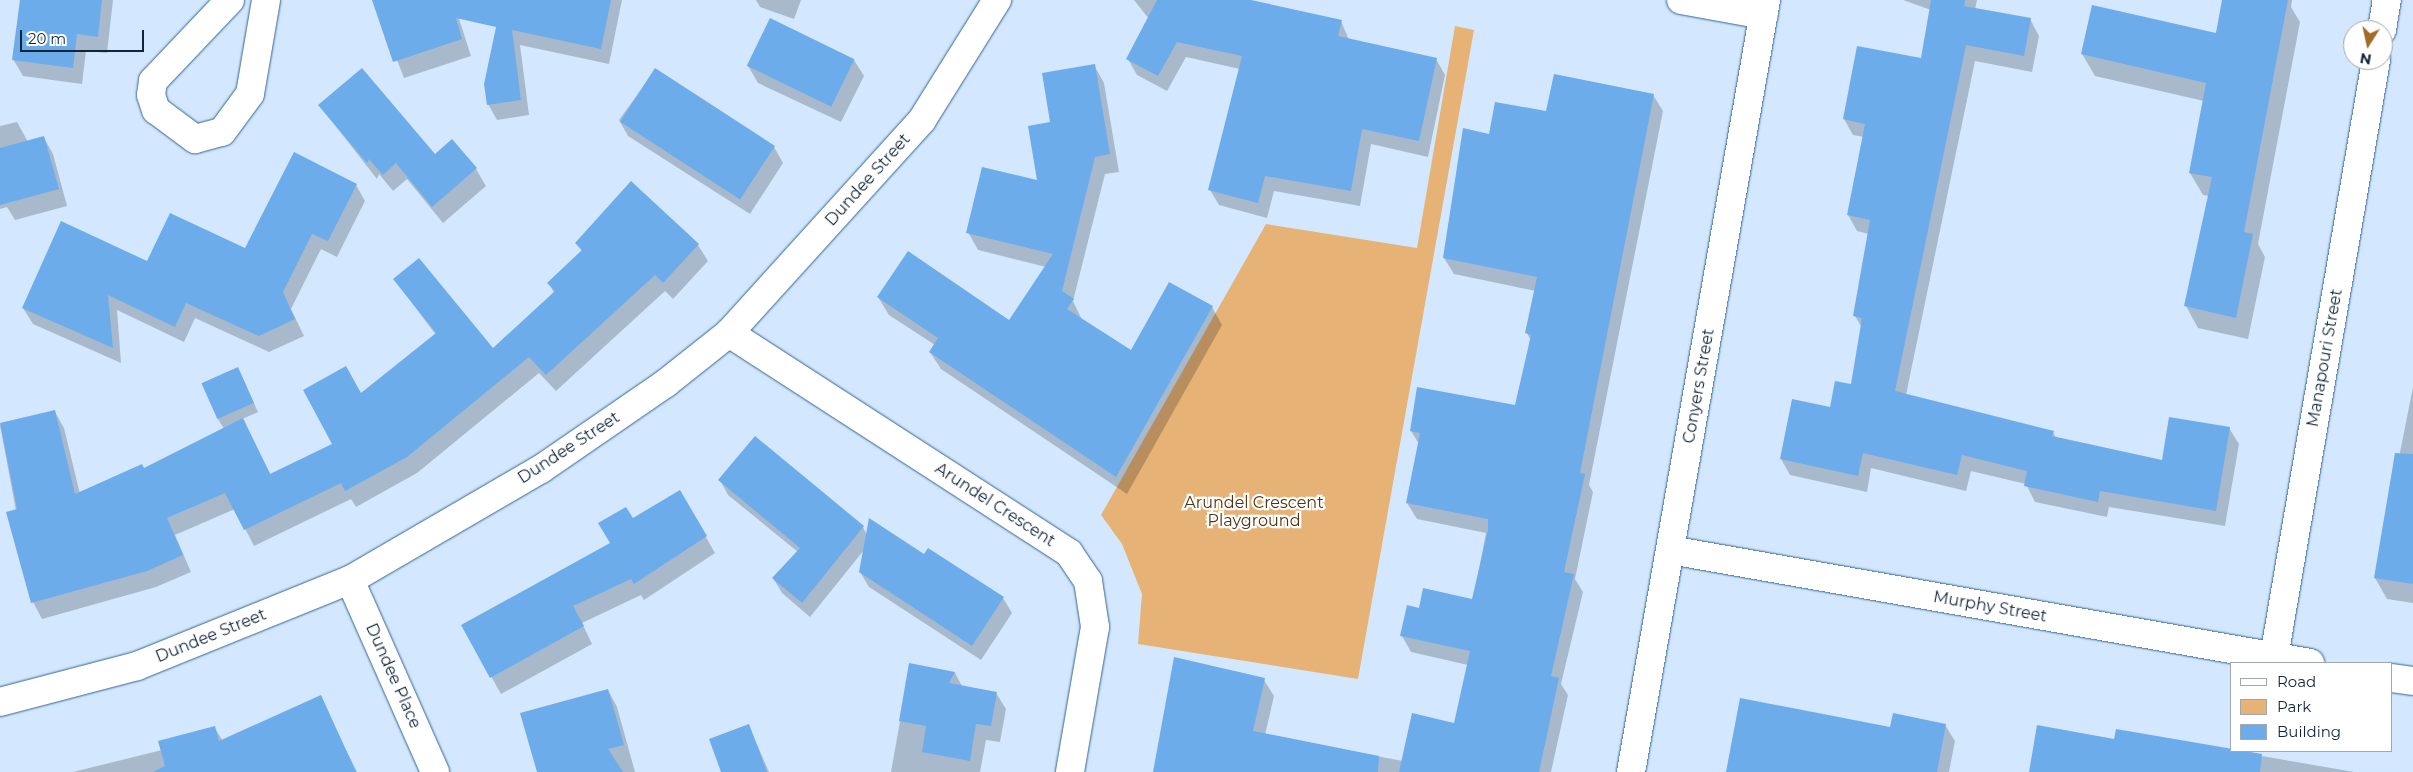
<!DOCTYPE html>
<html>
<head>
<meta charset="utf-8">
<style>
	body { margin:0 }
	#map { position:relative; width:2413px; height:772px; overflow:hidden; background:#d3e8fe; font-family:Montserrat,sans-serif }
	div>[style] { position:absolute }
	.green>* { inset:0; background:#e6b276 }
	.shadow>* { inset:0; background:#0003 }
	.building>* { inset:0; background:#6dacea; transform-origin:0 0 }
	.roads { filter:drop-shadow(0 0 1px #336392) drop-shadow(0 0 1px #336392) }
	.minor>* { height:28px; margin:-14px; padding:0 14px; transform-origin:14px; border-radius:14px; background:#fff }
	span { translate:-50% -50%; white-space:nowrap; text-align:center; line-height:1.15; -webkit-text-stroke:4.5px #fff; paint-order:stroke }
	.street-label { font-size:16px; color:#112539 }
	.park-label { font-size:16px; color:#4d3516 }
	.legend { position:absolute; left:2230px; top:662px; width:162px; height:90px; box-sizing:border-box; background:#fff; border:1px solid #a0a8b0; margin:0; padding:6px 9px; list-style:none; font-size:15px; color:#112539 }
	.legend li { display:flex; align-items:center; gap:10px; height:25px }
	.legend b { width:25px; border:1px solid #a0a8b0 }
	.north { position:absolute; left:2343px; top:20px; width:50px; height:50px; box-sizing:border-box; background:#fff; border:1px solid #a0a8b0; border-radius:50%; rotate:190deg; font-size:14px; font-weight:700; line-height:20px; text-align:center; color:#112539 }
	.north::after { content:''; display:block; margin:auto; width:18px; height:22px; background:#a16c25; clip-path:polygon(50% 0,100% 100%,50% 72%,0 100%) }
	.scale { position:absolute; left:20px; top:30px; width:124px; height:22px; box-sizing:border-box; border:2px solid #112539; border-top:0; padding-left:6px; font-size:15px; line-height:18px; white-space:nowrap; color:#112539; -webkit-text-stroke:4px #fff; paint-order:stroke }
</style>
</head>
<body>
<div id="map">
	<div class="green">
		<i style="clip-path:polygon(1455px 26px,1474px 30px,1358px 679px,1138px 644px,1142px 594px,1122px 544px,1101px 515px,1266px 224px,1417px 248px)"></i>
	</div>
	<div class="shadow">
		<i style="clip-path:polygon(21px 0,113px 0,107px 53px,86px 51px,82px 84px,23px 76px,13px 59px)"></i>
		<i style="clip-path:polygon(374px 0,453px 0,471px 56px,404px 78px)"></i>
		<i style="clip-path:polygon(503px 0,622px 0,609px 64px,520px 45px,529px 115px,497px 120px,488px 104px)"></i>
		<i style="clip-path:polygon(756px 0,801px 0,794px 19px,760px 7px)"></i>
		<i style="clip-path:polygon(1134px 0,1242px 0,1341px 21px,1349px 40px,1436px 59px,1445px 75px,1428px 157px,1371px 144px,1360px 206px,1274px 191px,1267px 218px,1219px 205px,1210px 190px,1240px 69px,1186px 57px,1167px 91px,1137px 75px,1128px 59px,1149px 19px)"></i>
		<i style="clip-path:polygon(1903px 0,1977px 0,1975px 10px,2030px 19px,2039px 36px,2032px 72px,1975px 61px,1906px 395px,2053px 432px,2056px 438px,2163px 461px,2229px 428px,2239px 444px,2225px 526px,2109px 507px,2107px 517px,2035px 502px,2026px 484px,1971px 471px,1966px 491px,1871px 468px,1867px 492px,1790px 475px,1781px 459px,1852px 386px,1862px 328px,1855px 316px,1869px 234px,1857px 231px,1848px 215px,1864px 137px,1853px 135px,1844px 119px,1922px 60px,1931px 10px)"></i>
		<i style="clip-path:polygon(2223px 0,2292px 0,2291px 7px,2300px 22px,2258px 244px,2265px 257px,2248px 339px,2198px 328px,2186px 306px,2209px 196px,2203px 195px,2190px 173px,2204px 101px,2095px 76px,2082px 54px,2216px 35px)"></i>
		<i style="clip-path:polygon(854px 60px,864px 76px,841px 122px,758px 83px,748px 66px)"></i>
		<i style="clip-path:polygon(1094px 65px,1104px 83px,1119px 172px,1105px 174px,1073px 301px,1082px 320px,1132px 351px,1212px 307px,1222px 325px,1127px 494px,941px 369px,930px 352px,935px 345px,889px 315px,878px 297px,1009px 321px,1046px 267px,978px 250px,968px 232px,1039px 181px,1051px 124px)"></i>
		<i style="clip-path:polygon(655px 70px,774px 147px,783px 163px,750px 214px,628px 136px,619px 120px)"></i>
		<i style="clip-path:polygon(1653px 95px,1663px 111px,1589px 485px,1593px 492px,1575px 579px,1583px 592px,1561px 684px,1568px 695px,1551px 772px,1154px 772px,1264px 680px,1274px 696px,1265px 735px,1403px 761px,1455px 725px,1468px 665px,1411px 652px,1402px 636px,1420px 610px,1473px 600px,1486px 533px,1417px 519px,1407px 503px,1419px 444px,1411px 431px,1516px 406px,1531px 341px,1527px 333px,1536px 291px,1454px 274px,1444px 258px,1490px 136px,1547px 112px)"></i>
		<i style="clip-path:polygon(319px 105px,435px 156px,476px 169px,486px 186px,443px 223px,407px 179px,393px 191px,379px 174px,377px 179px)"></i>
		<i style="clip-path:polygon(17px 122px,28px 142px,44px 138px,53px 154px,67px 206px,15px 220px,7px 207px,0 209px,0 126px)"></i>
		<i style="clip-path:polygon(631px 183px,698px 245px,708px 261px,673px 299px,665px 291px,556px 391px,539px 373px,417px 473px,356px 507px,351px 499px,254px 546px,235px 509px,175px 535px,191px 572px,156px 587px,42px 619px,33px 602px,0 425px,55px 412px,64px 428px,80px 494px,144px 469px,224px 429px,218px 419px,238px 368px,258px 412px,242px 419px,271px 475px,334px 444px,361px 395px,436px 335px,394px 279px,493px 350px,554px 293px,549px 283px,582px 252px,577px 243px)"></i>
		<i style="clip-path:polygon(356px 185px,365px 201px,337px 257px,321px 249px,291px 309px,304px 336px,269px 352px,195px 318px,184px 342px,117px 310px,121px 363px,33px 324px,23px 308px,148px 262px,246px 250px)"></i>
		<i style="clip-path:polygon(2413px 387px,2413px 603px,2387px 599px,2375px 578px)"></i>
		<i style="clip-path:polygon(720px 480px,863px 527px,867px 535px,925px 555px,1003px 598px,1012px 613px,981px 660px,869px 587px,860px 572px,864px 550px,810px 617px,782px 593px,773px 578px,798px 552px,728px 495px)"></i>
		<i style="clip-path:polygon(680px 492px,715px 553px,644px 600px,641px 595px,582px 623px,592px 644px,501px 694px,463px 626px,612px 544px,633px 520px)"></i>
		<i style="clip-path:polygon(910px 665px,955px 673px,962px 686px,996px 693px,1006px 709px,1000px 742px,986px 740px,980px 772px,891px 772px)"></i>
		<i style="clip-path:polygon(608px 690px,617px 707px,635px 772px,539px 772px)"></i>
		<i style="clip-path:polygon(320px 697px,357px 772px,73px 772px,162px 750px,214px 727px,223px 741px)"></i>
		<i style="clip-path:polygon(1945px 725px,1955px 741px,1949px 772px,1728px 772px,1891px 728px)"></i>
		<i style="clip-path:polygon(749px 726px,769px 772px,722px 772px)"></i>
		<i style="clip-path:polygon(2115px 740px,2233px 751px,2354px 772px,2030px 772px)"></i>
	</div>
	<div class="building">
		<i style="clip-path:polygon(20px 0,102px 0,98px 37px,77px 34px,73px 68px,12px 60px)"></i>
		<i style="clip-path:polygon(372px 0,611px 0,601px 49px,512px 30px,521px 100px,487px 105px,484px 84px,496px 27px,456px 18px,462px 39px,393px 62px)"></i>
		<i style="clip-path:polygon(1157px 0,1251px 0,1342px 20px,1338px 36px,1437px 58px,1419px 141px,1362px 129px,1351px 191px,1265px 176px,1258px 203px,1208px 190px,1242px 56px,1177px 42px,1158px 76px,1126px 59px)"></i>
		<i style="clip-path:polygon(1931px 0,1965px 0,1964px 6px,2031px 18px,2024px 56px,1966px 45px,1895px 391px,2054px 431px,2052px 436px,2162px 460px,2169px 417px,2230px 427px,2216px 511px,2100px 491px,2098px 502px,2024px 486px,2027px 471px,1962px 455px,1957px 475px,1863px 453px,1858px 476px,1780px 459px,1792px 399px,1830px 407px,1835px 381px,1851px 384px,1862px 318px,1853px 316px,1870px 220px,1847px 215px,1865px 124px,1843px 119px,1857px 46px,1921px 58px)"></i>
		<i style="clip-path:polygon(2222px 0,2288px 0,2244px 232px,2253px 234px,2236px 318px,2184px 306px,2212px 177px,2189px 173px,2206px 83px,2081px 54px,2092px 5px,2216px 33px)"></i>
		<i style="left:770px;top:18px;width:94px;height:53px;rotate:26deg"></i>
		<i style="clip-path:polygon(1095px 64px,1110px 154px,1095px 157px,1062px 291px,1074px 299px,1067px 309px,1131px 350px,1169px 282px,1213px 306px,1116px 477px,929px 352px,938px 338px,877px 297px,908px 251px,1009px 320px,1053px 254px,966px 233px,982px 167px,1037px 180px,1028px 126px,1050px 122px,1042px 73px)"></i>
		<i style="clip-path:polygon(362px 68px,435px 154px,452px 139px,477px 168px,432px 207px,396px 163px,383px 175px,369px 159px,367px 163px,318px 105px)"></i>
		<i style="left:655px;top:68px;width:143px;height:64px;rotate:33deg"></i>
		<i style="clip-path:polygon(1554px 74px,1654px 94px,1580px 473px,1585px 474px,1564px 572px,1574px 574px,1551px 676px,1559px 678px,1539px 772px,1399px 772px,1412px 713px,1454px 723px,1470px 651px,1400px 636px,1407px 605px,1419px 608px,1423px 588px,1472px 599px,1488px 530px,1488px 519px,1406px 503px,1420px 433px,1410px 431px,1417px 387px,1515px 405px,1531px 335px,1525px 333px,1537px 277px,1443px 258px,1463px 128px,1489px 134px,1495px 102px,1546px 111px)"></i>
		<i style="clip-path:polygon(44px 136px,59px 189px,0 205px,0 148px)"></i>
		<i style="clip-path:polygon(294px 152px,357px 184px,328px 241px,312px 234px,283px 292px,295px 319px,259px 336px,186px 303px,175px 327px,108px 295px,113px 348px,22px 308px,61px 221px,147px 261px,170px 213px,245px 248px)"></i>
		<i style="clip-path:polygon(631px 181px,699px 244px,663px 283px,655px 275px,546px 375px,529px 357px,407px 457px,345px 491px,341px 483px,244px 530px,225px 493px,167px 518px,183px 555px,147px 571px,31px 603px,6px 512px,17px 509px,0 423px,55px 410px,75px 494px,142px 464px,144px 468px,243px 418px,270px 474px,332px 444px,303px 390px,346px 366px,361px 393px,436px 333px,393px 279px,419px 258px,493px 348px,555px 291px,547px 283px,582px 250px,575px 243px)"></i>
		<i style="left:238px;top:367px;width:39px;height:40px;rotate:66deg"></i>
		<i style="clip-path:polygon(755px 436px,864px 526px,802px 603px,772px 578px,800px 548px,718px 480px)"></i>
		<i style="clip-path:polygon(2395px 453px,2413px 454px,2413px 584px,2374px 578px)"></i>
		<i style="clip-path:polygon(680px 490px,707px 536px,634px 584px,631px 579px,573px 606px,584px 626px,490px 678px,461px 625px,610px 543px,598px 523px,626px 507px,633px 518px)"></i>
		<i style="clip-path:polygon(869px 518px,924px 554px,928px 548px,1004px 597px,972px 646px,859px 572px)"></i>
		<i style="clip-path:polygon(1174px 657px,1265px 678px,1253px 731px,1379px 756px,1378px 772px,1153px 772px)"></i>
		<i style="clip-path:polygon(909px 663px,955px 672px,949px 683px,997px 692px,991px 726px,976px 724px,970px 761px,922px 752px,926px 726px,899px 721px)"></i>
		<i style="clip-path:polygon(608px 689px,624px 745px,608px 749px,623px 772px,537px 772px,520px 713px)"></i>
		<i style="clip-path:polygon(321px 695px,356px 772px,153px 772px,165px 766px,158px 741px,215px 726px,219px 741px)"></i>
		<i style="clip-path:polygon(1740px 698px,1890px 727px,1893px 713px,1946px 724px,1937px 772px,1726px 772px)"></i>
		<i style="clip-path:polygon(749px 724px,767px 772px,721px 772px,709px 739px)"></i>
		<i style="clip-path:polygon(2037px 725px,2114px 739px,2116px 729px,2262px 754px,2260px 772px,2029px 772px)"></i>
	</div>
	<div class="roads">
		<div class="minor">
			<i style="left:230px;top:0;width:112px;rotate:133.5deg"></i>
			<i style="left:153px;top:81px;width:14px;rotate:98deg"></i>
			<i style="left:151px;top:95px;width:16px;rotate:72deg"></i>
			<i style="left:156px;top:110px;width:49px;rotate:36.6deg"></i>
			<i style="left:195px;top:139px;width:28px;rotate:-15deg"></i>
			<i style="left:222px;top:132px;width:47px;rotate:-53.6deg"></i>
			<i style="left:250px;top:94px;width:95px;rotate:-80.3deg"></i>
			<i style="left:1681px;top:0;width:84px;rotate:10.2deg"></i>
			<i style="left:2382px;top:30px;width:30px;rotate:-81deg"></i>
			<i style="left:729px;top:333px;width:405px;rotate:32.9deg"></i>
			<i style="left:1069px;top:553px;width:34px;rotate:56deg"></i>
			<i style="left:1088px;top:581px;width:47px;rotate:81.3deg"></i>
			<i style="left:1095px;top:627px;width:147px;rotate:99.8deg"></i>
			<i style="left:1670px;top:550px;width:650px;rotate:10.01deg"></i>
			<i style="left:350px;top:580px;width:210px;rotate:66.1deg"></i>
			<i style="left:2274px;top:657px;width:606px;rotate:-80.3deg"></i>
			<i style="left:2392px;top:678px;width:21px;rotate:8deg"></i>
			<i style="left:0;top:702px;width:142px;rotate:-14.7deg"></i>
			<i style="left:137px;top:666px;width:230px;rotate:-22deg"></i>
			<i style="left:350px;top:580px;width:221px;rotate:-30.2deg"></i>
			<i style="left:541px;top:469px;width:152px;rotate:-34.5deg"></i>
			<i style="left:666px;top:383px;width:80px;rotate:-38.4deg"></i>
			<i style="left:729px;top:333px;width:287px;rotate:-47.8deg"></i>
			<i style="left:922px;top:120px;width:142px;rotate:-58deg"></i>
			<i style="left:1631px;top:772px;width:784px;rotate:-80.08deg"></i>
		</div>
	</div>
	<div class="street-label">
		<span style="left:868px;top:180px;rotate:-48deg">Dundee Street</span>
		<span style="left:2325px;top:358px;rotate:-80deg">Manapouri Street</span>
		<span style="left:1699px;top:386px;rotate:-80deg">Conyers Street</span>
		<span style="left:569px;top:448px;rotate:-33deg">Dundee Street</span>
		<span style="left:995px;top:505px;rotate:33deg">Arundel Crescent</span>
		<span style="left:1990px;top:607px;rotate:10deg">Murphy Street</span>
		<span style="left:211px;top:636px;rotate:-22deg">Dundee Street</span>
		<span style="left:393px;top:676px;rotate:66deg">Dundee Place</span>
	</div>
	<div class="park-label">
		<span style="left:1254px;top:512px">Arundel Crescent<br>Playground</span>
	</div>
	<ul class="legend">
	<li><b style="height:6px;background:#fff"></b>Road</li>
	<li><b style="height:14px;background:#e6b276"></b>Park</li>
	<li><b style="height:14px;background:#6dacea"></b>Building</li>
	</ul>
	<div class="north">N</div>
	<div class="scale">20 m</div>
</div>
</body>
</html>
